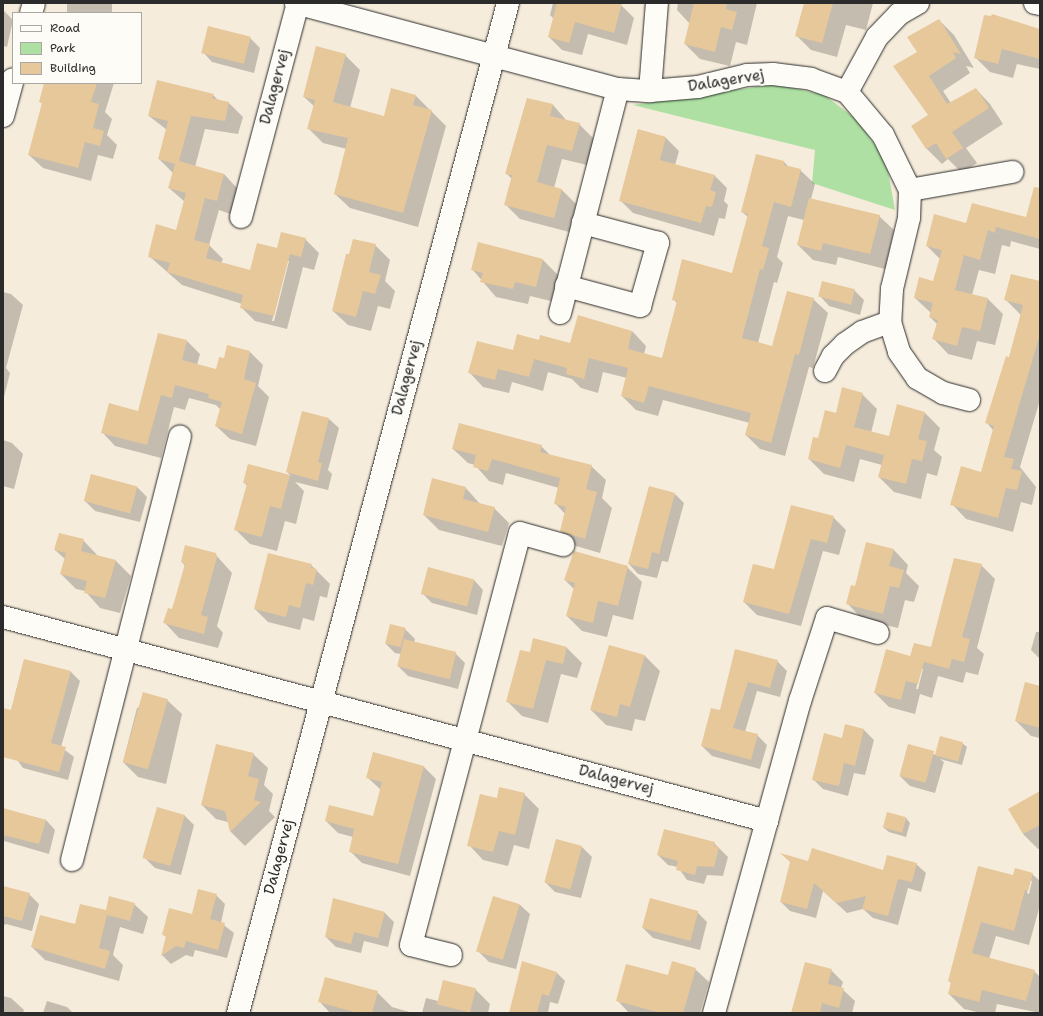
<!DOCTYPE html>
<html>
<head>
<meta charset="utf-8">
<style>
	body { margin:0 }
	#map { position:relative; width:1043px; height:1016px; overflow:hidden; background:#f6ecdb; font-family:"Shantell Sans",sans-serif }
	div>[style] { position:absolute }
	.green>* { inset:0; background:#ade0a2 }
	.shadow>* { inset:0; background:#0003; transform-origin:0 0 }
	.building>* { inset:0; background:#e7c89a; transform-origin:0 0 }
	.roads { filter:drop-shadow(0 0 1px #2b2b2b) drop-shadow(0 0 1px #2b2b2b) }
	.minor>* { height:22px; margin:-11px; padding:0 11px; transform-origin:11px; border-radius:11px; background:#fdfcf7 }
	span { translate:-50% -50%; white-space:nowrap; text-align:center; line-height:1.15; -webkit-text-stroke:4px #fdfcf7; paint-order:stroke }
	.street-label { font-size:15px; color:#2b2b2b }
	.frame { position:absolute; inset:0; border:4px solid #2b2b2b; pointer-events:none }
	.legend { position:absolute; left:12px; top:12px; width:130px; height:72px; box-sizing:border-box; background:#fdfcf7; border:1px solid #a9a8a5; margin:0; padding:5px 7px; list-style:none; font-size:12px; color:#2b2b2b }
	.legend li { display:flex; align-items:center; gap:8px; height:20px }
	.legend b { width:20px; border:1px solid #a9a8a5 }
</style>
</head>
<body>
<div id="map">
	<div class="green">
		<i style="clip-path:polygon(776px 84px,824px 95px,855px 118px,886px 160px,895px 210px,812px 183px,815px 150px,633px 105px)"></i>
	</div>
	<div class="shadow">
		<i style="left:67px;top:3px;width:45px;height:10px"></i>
		<i style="clip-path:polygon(553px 3px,612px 3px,621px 5px,634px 18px,627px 45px,588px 34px,582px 55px,562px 50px,549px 37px,554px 19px,550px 15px)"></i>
		<i style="clip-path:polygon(678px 3px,757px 3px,747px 45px,736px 42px,730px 66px,700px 59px,685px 44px,690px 24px,677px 10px)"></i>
		<i style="clip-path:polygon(805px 3px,873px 3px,866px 30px,846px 25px,837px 57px,811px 50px,796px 35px)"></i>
		<i style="clip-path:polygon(3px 10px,13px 20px,7px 47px,3px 46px)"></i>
		<i style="clip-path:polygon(985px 16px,1008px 19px,1012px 23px,1040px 30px,1040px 69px,1017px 64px,1013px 78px,990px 72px,975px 57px)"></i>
		<i style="clip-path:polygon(939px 20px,954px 35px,974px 68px,966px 66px,970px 73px,943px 91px,951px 103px,976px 89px,990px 104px,1003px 124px,966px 148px,977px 163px,962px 173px,948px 159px,942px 164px,927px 149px,912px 126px,929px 115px,918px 52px)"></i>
		<i style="clip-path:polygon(250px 38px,260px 48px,254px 73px,212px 62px,203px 52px)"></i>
		<i style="clip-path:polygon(345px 55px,360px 70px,350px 108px,384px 117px,416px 96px,446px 126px,418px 227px,350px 208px,335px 194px,347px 149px,323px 143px,309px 129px,314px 106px,304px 97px)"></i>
		<i style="clip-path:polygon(45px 83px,114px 83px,105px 112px,112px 119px,107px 135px,117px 145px,113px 159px,98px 155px,91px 181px,43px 168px,29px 155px,43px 104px,40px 102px)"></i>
		<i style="clip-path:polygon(evenodd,213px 95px,218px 100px,229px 103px,243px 117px,238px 134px,205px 129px,195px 167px,224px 174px,237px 188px,230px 214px,219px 210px,209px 245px,223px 259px,221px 263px,251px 271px,278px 250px,305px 239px,319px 253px,314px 270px,303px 267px,287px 329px,255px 321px,241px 307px,242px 304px,182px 285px,149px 256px,177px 231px,185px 202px,169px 188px,173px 173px,159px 159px,167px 130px,149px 116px,213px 95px,287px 261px,289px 261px,274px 321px,272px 321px,287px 261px)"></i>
		<i style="clip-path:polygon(527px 99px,553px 105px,567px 121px,579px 124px,594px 139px,587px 165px,562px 159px,554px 188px,562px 190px,576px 204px,569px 232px,520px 219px,505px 204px,512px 179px,506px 173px)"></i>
		<i style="clip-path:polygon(638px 130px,666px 138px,679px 151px,675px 165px,714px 175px,727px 188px,724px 201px,728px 205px,725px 219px,719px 218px,714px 236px,633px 213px,620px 200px)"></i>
		<i style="clip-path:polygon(784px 162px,789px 167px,800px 170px,815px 184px,811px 199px,879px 216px,894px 230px,885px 269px,838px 257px,836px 265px,813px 260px,798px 245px,804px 220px,788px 216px,777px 257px,783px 263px,777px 283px,774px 282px,758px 343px,773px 347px,813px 299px,828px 313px,813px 368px,809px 367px,785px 456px,760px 449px,746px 435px,750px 423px,663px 400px,658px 416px,636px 410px,622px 396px,627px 378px,603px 372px,598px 393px,581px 388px,572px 379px,548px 372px,543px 391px,512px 382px,509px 393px,483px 387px,469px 372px,540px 342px,571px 344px,632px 331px,646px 346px,644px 354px,662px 359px,677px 303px,673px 299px,733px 274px,748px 217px,742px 212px)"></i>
		<i style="clip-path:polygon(1040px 204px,1040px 249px,1011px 241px,1010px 247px,1002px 245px,995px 274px,979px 270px,972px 295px,988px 299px,1003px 314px,995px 345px,977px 341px,972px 360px,948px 354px,934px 339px,937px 324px,930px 317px,931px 313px,915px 298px,934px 282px,940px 259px,927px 246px,967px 224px,1027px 218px)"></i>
		<i style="clip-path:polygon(479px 243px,543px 260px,558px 275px,551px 301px,530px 296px,528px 304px,496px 297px,472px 269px)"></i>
		<i style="clip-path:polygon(375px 245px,390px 260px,385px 281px,395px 291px,390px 309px,378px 306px,371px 331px,348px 325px,333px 311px)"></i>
		<i style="clip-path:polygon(1040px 282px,1040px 400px,1020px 467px,1036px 487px,1032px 505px,1021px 502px,1013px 532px,966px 519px,952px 504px,982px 473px,993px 430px,987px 423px,1010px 358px,1021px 315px,1006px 300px)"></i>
		<i style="clip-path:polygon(854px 290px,864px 300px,860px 315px,829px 306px,820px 296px)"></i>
		<i style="clip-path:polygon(3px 292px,11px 294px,23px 305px,6px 368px,10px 373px,3px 401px)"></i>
		<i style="clip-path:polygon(187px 341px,200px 354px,197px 365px,217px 370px,250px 352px,263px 365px,258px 386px,269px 397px,256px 446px,230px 439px,216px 426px,221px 410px,216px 405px,189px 398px,185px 410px,174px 407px,161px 458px,115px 446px,102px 432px,139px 412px)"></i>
		<i style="clip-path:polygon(862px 394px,877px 409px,871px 433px,889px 438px,925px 413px,940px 428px,934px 450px,942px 457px,937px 476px,927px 473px,921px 499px,894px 492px,879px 477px,882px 465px,860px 459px,854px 482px,824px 474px,809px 459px,836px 414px)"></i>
		<i style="clip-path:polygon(329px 419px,339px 428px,328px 470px,332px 474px,328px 490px,295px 482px,304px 491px,296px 524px,285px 521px,277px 551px,250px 544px,235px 529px,247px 486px,244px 482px,248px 465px,291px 476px,287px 472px)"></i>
		<i style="clip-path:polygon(3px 440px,12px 443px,23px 454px,14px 489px,3px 486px)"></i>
		<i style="clip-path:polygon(541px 446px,550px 455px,591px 466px,606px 480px,602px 498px,612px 508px,600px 553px,576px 546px,561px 531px,565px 514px,555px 503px,559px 488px,506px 473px,503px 485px,489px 481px,475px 465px,468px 463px,453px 449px)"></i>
		<i style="clip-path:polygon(137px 487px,147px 497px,140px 522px,95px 511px,85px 501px)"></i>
		<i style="clip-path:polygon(465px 487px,480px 504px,494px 508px,509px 523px,502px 546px,439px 530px,424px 515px)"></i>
		<i style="clip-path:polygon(675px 494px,684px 503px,668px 562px,662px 561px,657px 578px,638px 574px,629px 564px)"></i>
		<i style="clip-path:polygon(833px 517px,846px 530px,839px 555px,823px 551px,801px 626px,757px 615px,744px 602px)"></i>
		<i style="clip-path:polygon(83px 540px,98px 556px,116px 561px,131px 576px,120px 613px,100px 608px,85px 591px,76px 589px,61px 574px,65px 559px,55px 550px)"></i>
		<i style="clip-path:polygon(894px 550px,908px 565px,906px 573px,919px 586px,914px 602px,905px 600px,898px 628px,862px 619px,848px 604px,856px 587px)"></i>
		<i style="clip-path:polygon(215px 554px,232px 573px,217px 626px,223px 633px,218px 648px,179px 638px,165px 623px,173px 610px,185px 566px,182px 562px)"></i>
		<i style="clip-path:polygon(311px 565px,330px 584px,327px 598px,320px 596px,314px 621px,303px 618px,300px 630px,268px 622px,255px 609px)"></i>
		<i style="clip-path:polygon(evenodd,981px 565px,995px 579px,977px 648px,984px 654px,978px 675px,966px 672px,963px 683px,938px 676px,932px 698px,920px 694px,915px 714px,889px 707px,875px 693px,931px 648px,981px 565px,921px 669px,923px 669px,918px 689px,916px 689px,921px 669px)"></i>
		<i style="clip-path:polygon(627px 567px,642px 582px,633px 620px,613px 615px,607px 637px,582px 631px,567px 616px,574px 589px,565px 580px)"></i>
		<i style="clip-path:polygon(474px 580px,483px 590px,477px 615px,432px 603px,422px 593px)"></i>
		<i style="clip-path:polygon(405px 629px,415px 639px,414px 643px,455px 653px,465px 663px,458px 689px,408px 676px,398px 666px,401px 654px,395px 653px,385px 643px)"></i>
		<i style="clip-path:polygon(1036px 632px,1040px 632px,1040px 659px,1031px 650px)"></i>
		<i style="clip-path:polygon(609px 646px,645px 656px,660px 671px,645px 721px,635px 719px,632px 731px,606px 725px,591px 710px)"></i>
		<i style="clip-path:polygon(567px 648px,582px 663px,577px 678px,561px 674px,548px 723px,522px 716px,507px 701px,531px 653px)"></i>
		<i style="clip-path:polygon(735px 651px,777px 661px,787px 671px,780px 697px,757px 691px,745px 732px,757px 735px,767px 745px,760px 769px,712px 756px,702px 746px,721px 711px)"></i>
		<i style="clip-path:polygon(24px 660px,71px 672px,80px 681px,61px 747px,74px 757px,68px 780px,23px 768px,3px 740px,3px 713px,11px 711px)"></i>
		<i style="clip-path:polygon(1040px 687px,1040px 738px,1031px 736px,1016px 721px)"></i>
		<i style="clip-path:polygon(167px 700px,182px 714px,166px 784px,138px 777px,123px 762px,137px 708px)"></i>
		<i style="clip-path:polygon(846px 725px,864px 730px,874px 740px,865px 775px,854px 773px,848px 796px,823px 789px,813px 779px,842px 739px)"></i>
		<i style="clip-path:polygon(962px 743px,967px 747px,962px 765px,940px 759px,944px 762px,935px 793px,910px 786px,900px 776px,908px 745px,936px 755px)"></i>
		<i style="clip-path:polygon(373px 753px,424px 767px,436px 779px,410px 876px,362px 863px,350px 851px,353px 837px,338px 833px,326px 821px,374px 817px,381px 790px,367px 777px)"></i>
		<i style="clip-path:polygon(253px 754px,268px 768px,264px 785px,273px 794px,269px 811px,275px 817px,245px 846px,231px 832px,228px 822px,216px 819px,202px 805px)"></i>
		<i style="clip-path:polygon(1040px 792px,1040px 848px,1038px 849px,1023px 834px)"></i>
		<i style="clip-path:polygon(524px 794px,539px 809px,529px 849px,514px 845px,508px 866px,483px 860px,469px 845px,497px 799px)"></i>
		<i style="clip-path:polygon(3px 809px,46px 820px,55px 830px,49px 854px,4px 841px)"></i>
		<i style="clip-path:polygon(184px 815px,194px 825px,181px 875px,155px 868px,145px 858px)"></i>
		<i style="clip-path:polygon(906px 818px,910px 823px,906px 837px,889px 832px,884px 828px)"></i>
		<i style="clip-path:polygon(556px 840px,582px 847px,592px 857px,581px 898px,555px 892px,545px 882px)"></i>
		<i style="clip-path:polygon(714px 843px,728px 857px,723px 876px,707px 875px,704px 884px,687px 880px,678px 867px,668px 865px,658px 855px)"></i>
		<i style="clip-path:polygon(809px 862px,884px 871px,916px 864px,926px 873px,921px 892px,908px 888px,898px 925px,873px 918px,863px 909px,847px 913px,823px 891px,816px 918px,790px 911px,781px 902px)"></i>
		<i style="clip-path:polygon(evenodd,979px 867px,1014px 876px,1032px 874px,1040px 881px,1040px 905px,1029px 945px,996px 936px,989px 959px,1034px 971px,1040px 977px,1040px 1013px,997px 1004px,995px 1013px,981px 1013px,964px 1009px,949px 994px,952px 984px,949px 981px,979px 867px,1030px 880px,1032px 881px,1029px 894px,1027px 893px,1030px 880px)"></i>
		<i style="clip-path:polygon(3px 887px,29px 894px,39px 904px,32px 931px,6px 924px,3px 926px)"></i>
		<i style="clip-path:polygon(216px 895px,225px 904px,221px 923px,234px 933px,227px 958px,195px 950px,193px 957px,186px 955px,171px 964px,162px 955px,167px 938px,163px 934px,192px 915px)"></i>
		<i style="clip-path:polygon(493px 898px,520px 905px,530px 914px,516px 969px,489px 962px,479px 952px)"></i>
		<i style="clip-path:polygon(134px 904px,148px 917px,143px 934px,120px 927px,113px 955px,123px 965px,119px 981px,45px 960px,32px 947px,106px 911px)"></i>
		<i style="clip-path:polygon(697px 912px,707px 922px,700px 950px,653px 938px,643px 928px)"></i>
		<i style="clip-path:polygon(385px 913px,394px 922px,388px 947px,364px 941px,361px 953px,336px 947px,326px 937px)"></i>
		<i style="clip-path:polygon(695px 969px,709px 982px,700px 1013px,629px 1013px,618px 1001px,669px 977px)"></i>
		<i style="clip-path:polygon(831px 970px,843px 982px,841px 988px,855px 1001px,852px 1013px,792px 1013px)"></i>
		<i style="clip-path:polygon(557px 973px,565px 981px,558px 1004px,550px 1002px,548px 1013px,510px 1013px)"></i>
		<i style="clip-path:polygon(475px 989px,490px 1004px,488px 1013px,422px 1013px,426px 998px,438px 1001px)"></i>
		<i style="clip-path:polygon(377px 992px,392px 1007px,413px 1013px,330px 1013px,320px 1002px)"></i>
		<i style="clip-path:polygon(3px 996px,11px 998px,24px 1010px,23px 1013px,3px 1013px)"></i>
		<i style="clip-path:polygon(47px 1001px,67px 1007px,73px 1013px,43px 1013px)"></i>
	</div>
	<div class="building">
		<i style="clip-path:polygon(557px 3px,622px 3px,614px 33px,575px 22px,569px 43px,548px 37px)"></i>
		<i style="clip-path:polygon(694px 3px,727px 3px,726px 9px,737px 12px,732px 30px,721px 27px,715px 52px,684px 44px)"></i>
		<i style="clip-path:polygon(804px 3px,833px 3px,822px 43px,795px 36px)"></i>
		<i style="clip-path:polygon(992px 14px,1040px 29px,1040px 59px,1002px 49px,998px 64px,974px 58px,984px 15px,991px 16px)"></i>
		<i style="clip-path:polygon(939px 19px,961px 54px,953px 52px,956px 58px,929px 76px,947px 104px,976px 88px,989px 108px,952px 132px,963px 148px,946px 159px,936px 143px,926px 149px,911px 126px,928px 115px,893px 66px,917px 52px,907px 37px)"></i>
		<i style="left:208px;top:26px;width:44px;height:28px;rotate:14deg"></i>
		<i style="clip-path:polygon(316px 46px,346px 54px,333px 102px,384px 116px,391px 88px,416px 95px,413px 105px,432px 110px,403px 213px,334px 194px,348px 138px,307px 129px,315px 100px,303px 97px)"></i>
		<i style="clip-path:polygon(157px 80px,214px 94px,212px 98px,229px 102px,225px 121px,191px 116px,179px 161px,224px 174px,217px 201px,205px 198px,194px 240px,210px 244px,206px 258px,250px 270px,257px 243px,277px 248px,281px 232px,306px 238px,301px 257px,290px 254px,274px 316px,240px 308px,243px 295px,167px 272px,170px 263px,148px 257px,156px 224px,176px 230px,186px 193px,168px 188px,175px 164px,158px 159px,168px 121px,148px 116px)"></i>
		<i style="clip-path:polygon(44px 83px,97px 83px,91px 102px,99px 104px,93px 128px,104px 131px,100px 146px,85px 142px,78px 168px,28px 155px,42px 103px,39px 102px)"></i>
		<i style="clip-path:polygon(527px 98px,553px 104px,550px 116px,580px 123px,572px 151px,547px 145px,537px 182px,562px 189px,554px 218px,504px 205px,512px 175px,505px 174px)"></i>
		<i style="clip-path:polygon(638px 129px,666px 137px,660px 160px,715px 175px,710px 190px,716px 192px,712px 207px,706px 206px,701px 223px,619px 201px)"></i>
		<i style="clip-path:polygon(756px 154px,784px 161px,784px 165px,801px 169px,791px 207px,774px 202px,762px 246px,769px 248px,763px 270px,760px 269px,742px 338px,772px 346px,787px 291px,814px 298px,799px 355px,795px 354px,771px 443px,745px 435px,751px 413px,649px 386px,644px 403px,621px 396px,628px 368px,589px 358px,584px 379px,566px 374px,567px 368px,534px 359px,529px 377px,498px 369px,495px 380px,468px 373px,477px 341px,513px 350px,517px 334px,539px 340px,540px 335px,570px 343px,578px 315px,632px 331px,628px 349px,662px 358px,677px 301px,672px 300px,682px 259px,732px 273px,748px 214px,741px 212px)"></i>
		<i style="clip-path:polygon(1034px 187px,1040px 188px,1040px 239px,996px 227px,995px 233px,988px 230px,980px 260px,964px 255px,955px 290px,988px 298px,980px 331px,962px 327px,957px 346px,932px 339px,938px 320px,929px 317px,933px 303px,914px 298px,919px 277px,933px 281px,942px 250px,926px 246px,934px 214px,966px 223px,972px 203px,1026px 217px)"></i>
		<i style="clip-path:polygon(809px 198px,880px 215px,870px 254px,823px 243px,821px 251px,797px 245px)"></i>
		<i style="clip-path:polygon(353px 239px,376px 244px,369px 272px,381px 275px,375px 294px,363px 291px,356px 317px,332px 311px,346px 254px,349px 254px)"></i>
		<i style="clip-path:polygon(478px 242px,543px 259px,536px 287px,515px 282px,513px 289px,480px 282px,483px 273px,471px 270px)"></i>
		<i style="clip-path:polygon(1011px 274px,1040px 281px,1040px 334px,1004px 457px,1014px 459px,1011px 469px,1022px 471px,1017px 490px,1006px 488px,998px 518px,950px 505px,961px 466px,981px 472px,994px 426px,985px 423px,1006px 356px,1009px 357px,1023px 305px,1004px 300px)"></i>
		<i style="left:822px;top:281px;width:34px;height:16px;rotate:14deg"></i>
		<i style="clip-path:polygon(158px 333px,187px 340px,182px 360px,216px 369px,219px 357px,224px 358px,227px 345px,250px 351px,244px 379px,256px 383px,242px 434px,215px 426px,222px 402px,208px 398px,209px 394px,175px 385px,172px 398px,161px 395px,147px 445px,101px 433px,109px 403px,138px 411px)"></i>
		<i style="clip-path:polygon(842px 387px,863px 393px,854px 427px,889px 436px,897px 404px,925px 412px,918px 439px,927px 441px,922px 461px,912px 459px,906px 484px,878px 477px,884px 455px,846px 445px,840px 468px,808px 459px,813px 437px,818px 438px,825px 410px,836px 413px)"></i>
		<i style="clip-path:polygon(302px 411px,329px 418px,318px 462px,322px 463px,318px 481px,286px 472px)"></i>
		<i style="clip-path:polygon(459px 423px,542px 445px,540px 452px,592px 465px,586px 489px,597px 492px,585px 539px,560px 531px,566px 507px,554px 504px,560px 478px,492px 459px,488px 471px,473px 467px,476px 455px,452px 449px)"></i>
		<i style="clip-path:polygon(248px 464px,290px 475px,281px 509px,270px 506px,262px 537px,234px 530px,247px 484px,243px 483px)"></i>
		<i style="left:91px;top:474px;width:48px;height:28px;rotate:15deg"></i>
		<i style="clip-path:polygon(432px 478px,466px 487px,463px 499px,495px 507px,488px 532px,423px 515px)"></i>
		<i style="clip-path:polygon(649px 486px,675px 493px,659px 554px,652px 552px,648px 569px,628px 564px)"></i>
		<i style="clip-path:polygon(791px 505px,834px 516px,827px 543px,811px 539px,789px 614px,743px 602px,753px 564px,774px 569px)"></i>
		<i style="clip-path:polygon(59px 533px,84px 539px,81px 551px,116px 560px,105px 598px,84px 593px,87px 581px,60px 574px,66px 553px,54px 550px)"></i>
		<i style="clip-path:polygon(866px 542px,894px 549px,889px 566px,904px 570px,899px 588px,890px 586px,883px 614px,846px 604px,851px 585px,855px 586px)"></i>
		<i style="clip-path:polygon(185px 545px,216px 553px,217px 557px,201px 615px,208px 617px,204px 634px,163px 623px,168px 608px,172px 609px,185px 564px,181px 562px)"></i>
		<i style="clip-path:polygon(574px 551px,628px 566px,618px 606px,598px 601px,593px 623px,566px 616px,575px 583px,564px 580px)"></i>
		<i style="clip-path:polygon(268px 553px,312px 564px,311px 568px,317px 569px,313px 585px,306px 583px,300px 608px,289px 605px,286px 617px,254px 609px)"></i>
		<i style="clip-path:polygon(954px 558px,982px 564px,962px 637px,970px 639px,964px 662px,952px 659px,949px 669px,924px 662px,918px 684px,906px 681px,901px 700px,874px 693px,886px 649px,910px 656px,914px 643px,931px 647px)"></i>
		<i style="left:428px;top:567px;width:48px;height:28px;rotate:15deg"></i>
		<i style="left:390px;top:624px;width:16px;height:20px;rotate:14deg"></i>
		<i style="clip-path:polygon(533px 638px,567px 647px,563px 664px,546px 660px,533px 709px,506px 702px,520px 650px,530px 652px)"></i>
		<i style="left:404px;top:639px;width:54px;height:28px;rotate:14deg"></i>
		<i style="clip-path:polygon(609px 645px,645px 655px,630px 707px,620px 704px,617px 717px,590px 710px)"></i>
		<i style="clip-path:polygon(735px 649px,778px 660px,770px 688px,748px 682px,733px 728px,758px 734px,751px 760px,701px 746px,711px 708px,720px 710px)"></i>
		<i style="clip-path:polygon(24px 659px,71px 671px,51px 743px,66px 747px,59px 772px,3px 757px,3px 708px,11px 710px)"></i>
		<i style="clip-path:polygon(1025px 682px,1040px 686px,1040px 728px,1015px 721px)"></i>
		<i style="left:143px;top:692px;width:26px;height:73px;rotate:16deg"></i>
		<i style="clip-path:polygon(845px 724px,864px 729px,855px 766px,844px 763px,839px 786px,812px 780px,824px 733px,842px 738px)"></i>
		<i style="left:940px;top:736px;width:24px;height:20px;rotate:15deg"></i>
		<i style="clip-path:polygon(216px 744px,254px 753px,248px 776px,259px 779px,254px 800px,261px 802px,230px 832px,225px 811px,201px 805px)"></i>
		<i style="left:908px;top:744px;width:27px;height:33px;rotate:15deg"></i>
		<i style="clip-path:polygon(373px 752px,424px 766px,398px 864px,349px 852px,354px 829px,325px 821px,329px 805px,373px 816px,382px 782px,366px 778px)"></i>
		<i style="clip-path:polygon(499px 787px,525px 793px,515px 835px,499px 831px,493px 852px,467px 846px,480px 794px,497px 798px)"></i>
		<i style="clip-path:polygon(1040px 791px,1040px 825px,1023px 834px,1008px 809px)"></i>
		<i style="left:157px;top:807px;width:29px;height:53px;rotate:16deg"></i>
		<i style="clip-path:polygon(3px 808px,46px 820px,39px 844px,3px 835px)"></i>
		<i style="left:887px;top:812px;width:20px;height:16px;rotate:15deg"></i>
		<i style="clip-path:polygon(664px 829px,715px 842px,714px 846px,719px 847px,714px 867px,697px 866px,695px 875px,676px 870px,678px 861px,657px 855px)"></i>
		<i style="left:556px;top:839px;width:27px;height:45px;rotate:15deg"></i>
		<i style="clip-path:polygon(812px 848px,883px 870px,887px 855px,917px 863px,912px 882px,898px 879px,888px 916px,862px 909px,866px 896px,837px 903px,814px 883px,807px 909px,780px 902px,790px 862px,780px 853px,808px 861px)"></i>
		<i style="clip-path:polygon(978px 866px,1013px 875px,1015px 868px,1033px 873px,1028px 891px,1025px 890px,1014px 931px,981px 922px,972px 953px,1035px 970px,1026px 1001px,982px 990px,979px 1002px,948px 994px,951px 982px,948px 981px)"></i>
		<i style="clip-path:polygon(3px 886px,30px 893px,22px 921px,3px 916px)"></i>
		<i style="clip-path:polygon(198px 889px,217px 894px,210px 919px,225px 923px,218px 950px,186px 941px,184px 948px,176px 946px,161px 956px,166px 936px,162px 935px,169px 908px,192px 914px)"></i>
		<i style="clip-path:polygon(109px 896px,135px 903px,130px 921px,107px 915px,99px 948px,110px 951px,105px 969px,31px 947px,40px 915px,75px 924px,80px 904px,106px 910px)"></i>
		<i style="left:493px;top:896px;width:28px;height:58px;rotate:17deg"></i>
		<i style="clip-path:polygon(333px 898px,385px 912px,378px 938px,354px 932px,351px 944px,325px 937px)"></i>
		<i style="left:650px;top:898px;width:50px;height:31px;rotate:15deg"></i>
		<i style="clip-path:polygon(522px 961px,557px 972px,549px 996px,542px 994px,537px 1013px,509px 1013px)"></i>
		<i style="clip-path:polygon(672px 961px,696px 968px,683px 1013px,661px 1013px,616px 1001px,626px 964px,668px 975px)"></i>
		<i style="clip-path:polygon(805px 962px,832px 969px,828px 984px,844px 988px,839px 1008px,822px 1003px,820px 1013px,791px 1013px)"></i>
		<i style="clip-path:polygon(325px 977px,378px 991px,372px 1013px,358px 1013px,318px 1002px)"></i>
		<i style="left:443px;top:980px;width:34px;height:25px;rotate:14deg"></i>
	</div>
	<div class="roads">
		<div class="minor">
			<i style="left:296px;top:3px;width:333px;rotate:15deg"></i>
			<i style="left:618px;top:89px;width:32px;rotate:4deg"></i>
			<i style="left:650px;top:91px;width:48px;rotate:-4.8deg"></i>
			<i style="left:698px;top:87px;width:50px;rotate:-13.8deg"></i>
			<i style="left:747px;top:75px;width:26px;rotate:-2deg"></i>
			<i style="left:773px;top:74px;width:38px;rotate:7deg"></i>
			<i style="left:811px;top:79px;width:38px;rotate:20deg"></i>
			<i style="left:847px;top:92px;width:56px;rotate:50.1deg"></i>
			<i style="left:883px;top:135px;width:61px;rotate:63.9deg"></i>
			<i style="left:910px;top:190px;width:28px;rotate:92deg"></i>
			<i style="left:909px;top:218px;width:73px;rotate:103.5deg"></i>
			<i style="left:892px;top:289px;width:33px;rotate:93deg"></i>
			<i style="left:890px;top:322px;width:31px;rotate:73deg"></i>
			<i style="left:899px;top:352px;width:32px;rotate:55deg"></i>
			<i style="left:917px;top:378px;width:30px;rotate:30deg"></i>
			<i style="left:943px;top:393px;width:27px;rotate:15deg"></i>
			<i style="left:1035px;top:3px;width:5px;rotate:11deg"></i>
			<i style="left:31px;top:13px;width:10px;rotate:-73deg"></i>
			<i style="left:650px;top:91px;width:88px;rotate:-85.5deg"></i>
			<i style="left:847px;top:92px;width:63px;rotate:-61.4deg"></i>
			<i style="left:877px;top:37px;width:32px;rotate:-46deg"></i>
			<i style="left:899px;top:14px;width:22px;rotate:-30deg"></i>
			<i style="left:3px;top:116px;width:38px;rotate:-75deg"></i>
			<i style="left:910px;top:190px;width:104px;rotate:-10deg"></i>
			<i style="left:241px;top:217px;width:221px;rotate:-75.1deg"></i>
			<i style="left:566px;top:286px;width:77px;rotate:15.1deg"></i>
			<i style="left:640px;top:306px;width:66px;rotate:-74.1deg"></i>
			<i style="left:658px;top:243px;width:78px;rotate:-165.1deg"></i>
			<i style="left:560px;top:313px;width:231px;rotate:-75.5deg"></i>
			<i style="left:825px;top:371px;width:17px;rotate:-62deg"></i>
			<i style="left:833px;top:356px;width:17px;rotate:-45deg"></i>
			<i style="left:845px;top:344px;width:21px;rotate:-35deg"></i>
			<i style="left:862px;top:332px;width:30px;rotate:-20deg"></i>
			<i style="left:3px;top:617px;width:791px;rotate:14.95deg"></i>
			<i style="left:72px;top:860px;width:437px;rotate:-75.7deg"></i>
			<i style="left:451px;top:955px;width:41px;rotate:-166deg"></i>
			<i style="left:411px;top:945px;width:426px;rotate:-75.2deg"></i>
			<i style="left:520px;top:533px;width:45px;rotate:15.6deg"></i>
			<i style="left:238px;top:1013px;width:1045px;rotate:-75.03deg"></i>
			<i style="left:714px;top:1013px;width:324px;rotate:-74.6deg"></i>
			<i style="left:800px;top:701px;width:87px;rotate:-72deg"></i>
			<i style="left:827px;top:618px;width:53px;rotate:16.4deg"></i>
		</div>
	</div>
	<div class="street-label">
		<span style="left:726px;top:81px;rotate:-9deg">Dalagervej</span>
		<span style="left:275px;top:87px;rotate:-75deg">Dalagervej</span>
		<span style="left:407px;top:378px;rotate:-75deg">Dalagervej</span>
		<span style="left:616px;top:780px;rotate:15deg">Dalagervej</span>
		<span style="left:279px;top:857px;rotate:-75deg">Dalagervej</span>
	</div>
	<div class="frame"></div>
	<ul class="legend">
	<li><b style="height:5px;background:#fdfcf7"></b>Road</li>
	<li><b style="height:11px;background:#ade0a2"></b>Park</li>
	<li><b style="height:11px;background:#e7c89a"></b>Building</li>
	</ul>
</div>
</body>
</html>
